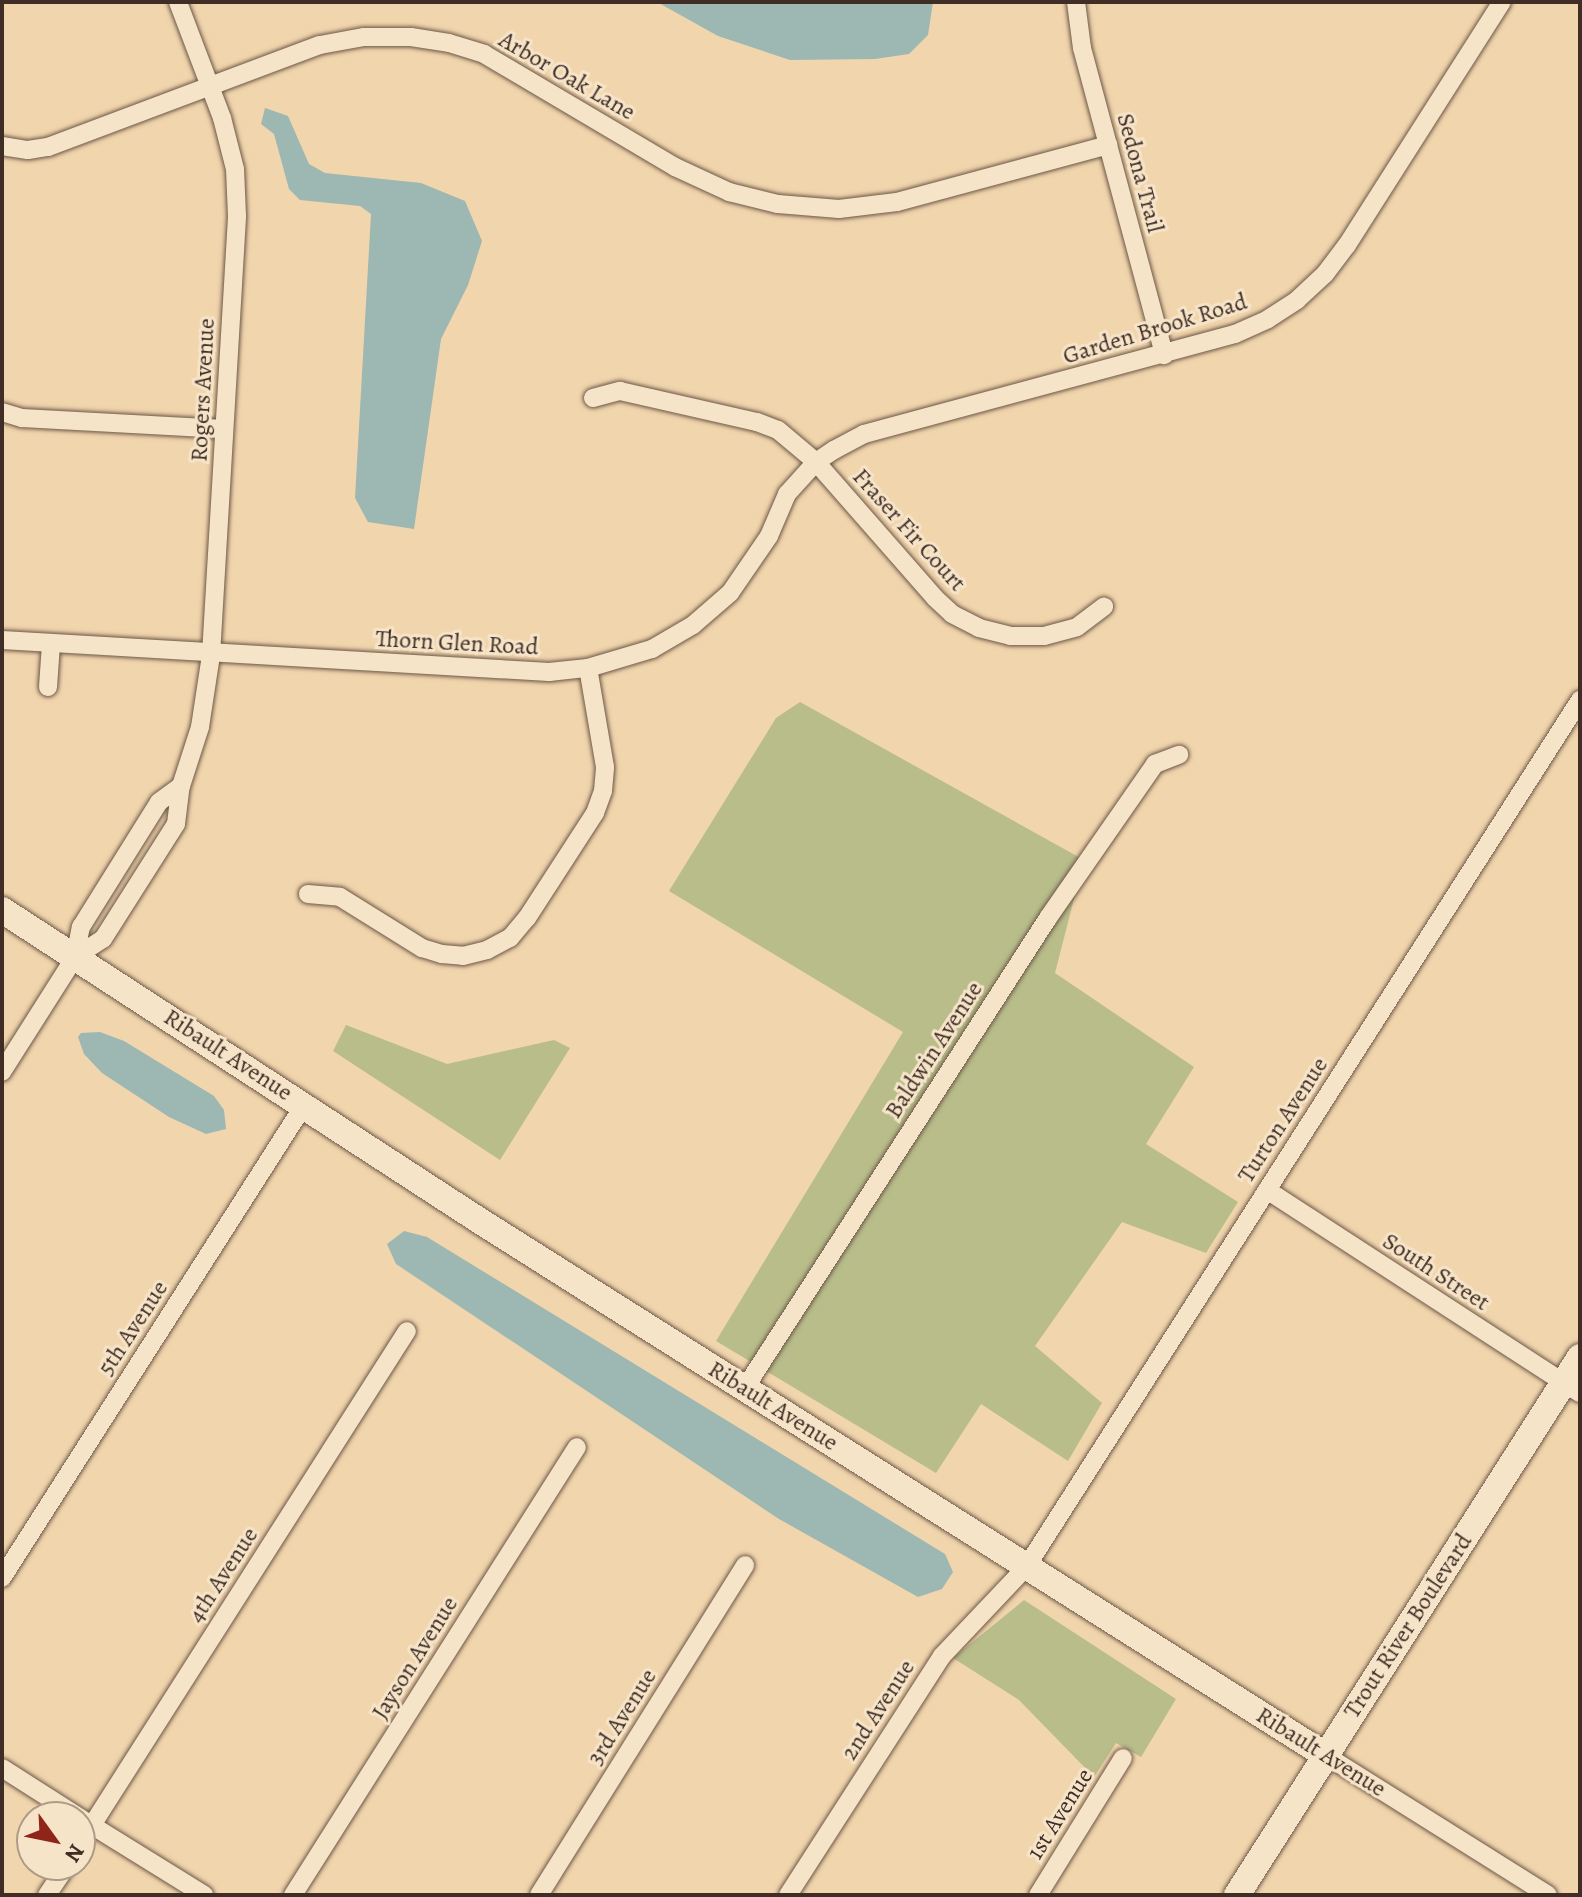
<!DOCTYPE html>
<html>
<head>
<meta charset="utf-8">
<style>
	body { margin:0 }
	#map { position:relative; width:1582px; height:1897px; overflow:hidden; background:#f1d5ac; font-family:Alegreya,serif }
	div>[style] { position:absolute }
	.green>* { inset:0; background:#b8bd8a }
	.water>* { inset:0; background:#9db7b2 }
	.roads { filter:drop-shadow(0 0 2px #6c5748) drop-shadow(0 0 2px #6c5748) }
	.street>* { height:18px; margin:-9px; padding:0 9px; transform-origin:9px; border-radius:9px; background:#f6e4c9 }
	.secondary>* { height:26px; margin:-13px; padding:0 13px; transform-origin:13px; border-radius:13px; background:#f6e4c9 }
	span { translate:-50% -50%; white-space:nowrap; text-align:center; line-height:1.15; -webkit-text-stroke:6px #f6e4c9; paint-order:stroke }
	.street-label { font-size:24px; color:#3f2d26 }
	.frame { position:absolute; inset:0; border:4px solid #3f2d26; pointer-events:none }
	.north { position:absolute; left:16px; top:1801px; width:80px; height:80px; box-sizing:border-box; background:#f6e4c9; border:2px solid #ad9b88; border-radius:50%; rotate:123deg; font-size:22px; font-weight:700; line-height:32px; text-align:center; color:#3f2d26 }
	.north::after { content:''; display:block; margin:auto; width:28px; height:36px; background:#8f2418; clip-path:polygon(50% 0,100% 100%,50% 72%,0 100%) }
</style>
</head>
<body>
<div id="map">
	<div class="green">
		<i style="clip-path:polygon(800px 702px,1084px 860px,1055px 973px,1194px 1067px,1146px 1144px,1238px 1202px,1206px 1253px,1122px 1222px,1035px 1346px,1102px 1403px,1068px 1461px,981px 1404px,936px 1473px,716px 1341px,903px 1032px,669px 891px,776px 718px)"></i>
		<i style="clip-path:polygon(346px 1025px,447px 1064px,554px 1040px,570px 1048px,500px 1160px,333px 1051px)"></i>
		<i style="clip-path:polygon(1024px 1600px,1176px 1699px,1141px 1757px,1116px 1743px,1094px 1777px,1019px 1700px,953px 1658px)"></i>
	</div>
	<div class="water">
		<i style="clip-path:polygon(657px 2px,933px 2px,928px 35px,909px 54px,875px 59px,790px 60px,718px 36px)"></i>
		<i style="clip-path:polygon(265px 108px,288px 116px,309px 164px,325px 173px,421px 183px,465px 201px,482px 241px,468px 285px,441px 339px,414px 529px,368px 522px,355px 498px,371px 214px,360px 206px,300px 200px,289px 189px,274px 134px,261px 124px)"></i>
		<i style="clip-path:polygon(100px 1032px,124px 1041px,214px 1096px,224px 1110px,226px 1129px,206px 1134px,169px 1117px,102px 1073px,84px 1054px,78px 1037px,81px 1033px)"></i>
		<i style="clip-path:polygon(404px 1231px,427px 1237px,945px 1554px,953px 1572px,942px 1589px,918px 1597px,779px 1519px,396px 1264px,387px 1244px)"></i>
	</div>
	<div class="roads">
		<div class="street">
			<i style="left:1076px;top:2px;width:46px;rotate:82.6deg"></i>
			<i style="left:1082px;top:48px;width:318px;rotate:75deg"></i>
			<i style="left:2px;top:146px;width:26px;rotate:9deg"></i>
			<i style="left:28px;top:150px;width:20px;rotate:-9deg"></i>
			<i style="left:48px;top:147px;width:290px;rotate:-20.6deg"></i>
			<i style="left:320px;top:45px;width:45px;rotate:-10.3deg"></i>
			<i style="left:364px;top:37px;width:47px"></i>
			<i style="left:411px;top:37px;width:38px;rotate:9deg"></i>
			<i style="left:449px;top:43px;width:37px;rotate:17deg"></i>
			<i style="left:484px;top:54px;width:222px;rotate:30.6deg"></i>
			<i style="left:675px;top:167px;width:60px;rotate:24.8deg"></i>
			<i style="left:729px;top:192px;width:50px;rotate:13.8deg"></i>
			<i style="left:778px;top:204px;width:61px;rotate:4.7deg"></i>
			<i style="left:839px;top:209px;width:58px;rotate:-6.9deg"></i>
			<i style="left:897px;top:202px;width:219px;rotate:-15.1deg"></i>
			<i style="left:593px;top:398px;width:28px;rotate:-15deg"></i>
			<i style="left:620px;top:391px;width:140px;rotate:12.8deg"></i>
			<i style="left:757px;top:422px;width:22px;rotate:21deg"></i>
			<i style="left:778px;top:430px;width:50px;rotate:40.1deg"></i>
			<i style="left:816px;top:462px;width:181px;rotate:48.8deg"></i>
			<i style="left:935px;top:598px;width:23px;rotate:43deg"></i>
			<i style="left:952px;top:614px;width:30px;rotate:27deg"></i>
			<i style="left:979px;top:628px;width:32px;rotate:14deg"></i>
			<i style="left:1010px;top:636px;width:34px"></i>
			<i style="left:1044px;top:636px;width:34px;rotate:-15deg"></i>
			<i style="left:1077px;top:627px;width:34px;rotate:-37deg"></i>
			<i style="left:2px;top:412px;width:21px;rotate:17deg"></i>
			<i style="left:22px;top:418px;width:202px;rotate:3.1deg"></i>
			<i style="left:2px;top:640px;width:548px;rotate:3.35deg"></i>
			<i style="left:549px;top:672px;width:39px;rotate:-6deg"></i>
			<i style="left:588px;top:668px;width:67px;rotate:-16.5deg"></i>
			<i style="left:652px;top:649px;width:48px;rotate:-30.3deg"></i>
			<i style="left:693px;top:625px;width:49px;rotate:-40.9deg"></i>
			<i style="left:730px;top:593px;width:69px;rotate:-55.6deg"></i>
			<i style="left:769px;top:536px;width:46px;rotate:-66.8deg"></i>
			<i style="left:787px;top:494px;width:43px;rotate:-47.8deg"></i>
			<i style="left:816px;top:462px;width:22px;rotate:-34deg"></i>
			<i style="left:834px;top:450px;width:34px;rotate:-28deg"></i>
			<i style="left:864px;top:434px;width:384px;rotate:-15.1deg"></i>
			<i style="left:1235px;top:334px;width:36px;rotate:-24deg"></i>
			<i style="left:1268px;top:319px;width:35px;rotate:-33deg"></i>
			<i style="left:1297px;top:300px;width:38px;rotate:-43deg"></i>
			<i style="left:1325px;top:274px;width:36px;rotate:-53deg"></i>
			<i style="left:1347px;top:245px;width:288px;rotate:-57.5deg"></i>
			<i style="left:48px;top:687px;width:43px;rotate:-86deg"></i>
			<i style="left:308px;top:894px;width:32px;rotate:5deg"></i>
			<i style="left:340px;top:897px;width:97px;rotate:31.9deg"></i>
			<i style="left:422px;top:948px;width:21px;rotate:17deg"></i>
			<i style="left:442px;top:954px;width:21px;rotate:5deg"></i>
			<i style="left:463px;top:956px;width:25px;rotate:-14deg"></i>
			<i style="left:487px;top:950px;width:26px;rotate:-28deg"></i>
			<i style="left:510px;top:938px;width:26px;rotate:-50deg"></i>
			<i style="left:527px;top:918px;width:125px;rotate:-57.1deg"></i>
			<i style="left:595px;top:813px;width:23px;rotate:-70deg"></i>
			<i style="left:603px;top:791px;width:24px;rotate:-85deg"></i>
			<i style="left:605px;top:767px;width:100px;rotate:-99.7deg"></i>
			<i style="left:75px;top:957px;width:33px;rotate:-33deg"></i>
			<i style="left:103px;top:939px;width:136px;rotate:-57.6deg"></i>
			<i style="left:176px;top:824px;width:38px;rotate:-83deg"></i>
			<i style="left:181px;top:786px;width:62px;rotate:-72.1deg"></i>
			<i style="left:200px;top:727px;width:73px;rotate:-81.3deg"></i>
			<i style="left:211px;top:655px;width:440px;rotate:-86.6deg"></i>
			<i style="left:237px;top:216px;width:47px;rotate:-92.4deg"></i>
			<i style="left:235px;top:169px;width:53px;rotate:-104.3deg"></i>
			<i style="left:222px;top:118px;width:124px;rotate:-110.8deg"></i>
			<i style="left:2px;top:1072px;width:136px;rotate:-57.6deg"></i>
			<i style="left:75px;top:957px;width:31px;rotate:-79deg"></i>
			<i style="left:81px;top:927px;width:147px;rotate:-58deg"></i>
			<i style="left:159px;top:802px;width:27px;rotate:-36deg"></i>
			<i style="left:1267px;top:1190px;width:373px;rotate:33deg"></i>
			<i style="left:745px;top:1388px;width:559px;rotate:-57.19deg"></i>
			<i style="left:1048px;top:918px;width:188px;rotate:-55.2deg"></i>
			<i style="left:1155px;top:764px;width:26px;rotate:-21deg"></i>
			<i style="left:2px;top:1578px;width:561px;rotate:-57.44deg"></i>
			<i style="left:1325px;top:1755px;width:263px;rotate:32.1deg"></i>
			<i style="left:2px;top:1768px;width:91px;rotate:32.5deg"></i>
			<i style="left:80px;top:1818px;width:146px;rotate:31.8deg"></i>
			<i style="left:80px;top:1844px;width:608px;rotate:-57.49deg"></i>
			<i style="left:47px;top:1895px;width:36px;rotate:-56deg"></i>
			<i style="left:293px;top:1895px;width:530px;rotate:-57.63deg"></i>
			<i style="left:539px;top:1895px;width:389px;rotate:-58deg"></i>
			<i style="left:788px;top:1895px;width:284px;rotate:-57.2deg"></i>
			<i style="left:942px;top:1656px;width:124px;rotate:-46.6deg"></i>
			<i style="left:1027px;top:1566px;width:1028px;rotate:-57.44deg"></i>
			<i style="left:1038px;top:1895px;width:161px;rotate:-58.2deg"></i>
		</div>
		<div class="secondary">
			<i style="left:2px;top:910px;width:570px;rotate:33.05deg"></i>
			<i style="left:480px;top:1221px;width:1000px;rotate:32.29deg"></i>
			<i style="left:1237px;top:1895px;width:638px;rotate:-57.48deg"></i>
		</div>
	</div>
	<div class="street-label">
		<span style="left:567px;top:76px;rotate:30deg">Arbor Oak Lane</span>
		<span style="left:1140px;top:173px;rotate:75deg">Sedona Trail</span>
		<span style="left:1155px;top:329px;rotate:-17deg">Garden Brook Road</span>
		<span style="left:203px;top:390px;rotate:-87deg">Rogers Avenue</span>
		<span style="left:909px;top:530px;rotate:48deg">Fraser Fir Court</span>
		<span style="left:457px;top:643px;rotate:3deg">Thorn Glen Road</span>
		<span style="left:934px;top:1050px;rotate:-57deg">Baldwin Avenue</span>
		<span style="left:228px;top:1055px;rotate:33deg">Ribault Avenue</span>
		<span style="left:1283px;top:1120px;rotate:-57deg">Turton Avenue</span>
		<span style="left:1436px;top:1272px;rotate:33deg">South Street</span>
		<span style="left:133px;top:1328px;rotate:-57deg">5th Avenue</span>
		<span style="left:773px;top:1406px;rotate:32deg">Ribault Avenue</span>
		<span style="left:223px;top:1575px;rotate:-57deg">4th Avenue</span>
		<span style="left:1408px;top:1626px;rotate:-57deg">Trout River Boulevard</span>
		<span style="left:415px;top:1658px;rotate:-58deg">Jayson Avenue</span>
		<span style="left:878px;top:1710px;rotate:-57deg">2nd Avenue</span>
		<span style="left:622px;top:1717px;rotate:-58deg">3rd Avenue</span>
		<span style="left:1321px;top:1752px;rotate:32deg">Ribault Avenue</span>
		<span style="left:1060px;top:1814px;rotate:-58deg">1st Avenue</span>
	</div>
	<div class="frame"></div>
	<div class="north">N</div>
</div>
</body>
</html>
